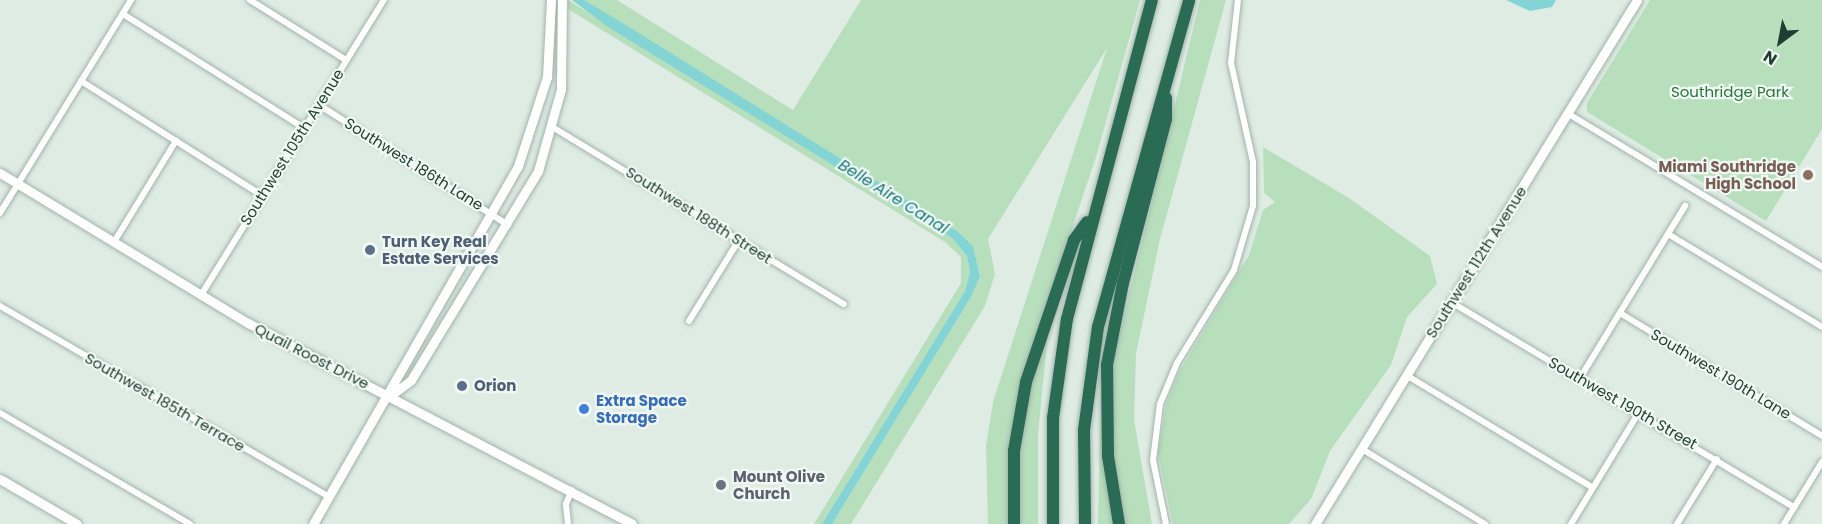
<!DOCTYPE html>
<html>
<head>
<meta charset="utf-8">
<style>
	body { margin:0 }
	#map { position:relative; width:1822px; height:524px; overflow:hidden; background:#dfece4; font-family:Poppins,sans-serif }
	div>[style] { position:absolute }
	.green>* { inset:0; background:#b7dfbc }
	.water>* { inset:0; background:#83d4d5 }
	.roads { filter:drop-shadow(0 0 2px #a2b4ab) drop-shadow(0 0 2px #a2b4ab) }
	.street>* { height:6px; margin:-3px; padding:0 3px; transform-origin:3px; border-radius:3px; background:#fff }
	.secondary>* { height:9px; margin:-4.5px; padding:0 4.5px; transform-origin:4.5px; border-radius:4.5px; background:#fff }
	.highway>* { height:12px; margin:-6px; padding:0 6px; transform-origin:6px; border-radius:6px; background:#296b54 }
	.dots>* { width:16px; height:16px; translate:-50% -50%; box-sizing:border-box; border:3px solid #f0f8f3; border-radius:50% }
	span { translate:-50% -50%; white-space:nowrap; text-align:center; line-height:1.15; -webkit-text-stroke:4.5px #f0f8f3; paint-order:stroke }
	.park-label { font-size:15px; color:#27773a }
	.street-label { font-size:15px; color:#1f3d31 }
	.education-label { font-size:15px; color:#785e54; font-weight:700 }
	.right { translate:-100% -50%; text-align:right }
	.service-label { font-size:15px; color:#4e5e75; font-weight:700 }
	.left { translate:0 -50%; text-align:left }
	.shop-label { font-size:15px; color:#366cbe; font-weight:700 }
	.worship-label { font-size:15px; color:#5b616d; font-weight:700 }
	.water-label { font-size:16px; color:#157a7d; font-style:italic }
	.north { position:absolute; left:1750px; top:12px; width:60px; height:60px; -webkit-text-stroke:4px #f0f8f3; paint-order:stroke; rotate:212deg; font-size:16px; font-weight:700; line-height:24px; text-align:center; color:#1f3d31 }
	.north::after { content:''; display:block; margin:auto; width:21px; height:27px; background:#1f3d31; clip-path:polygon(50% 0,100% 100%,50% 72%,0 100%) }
</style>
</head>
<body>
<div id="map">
	<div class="green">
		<i style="clip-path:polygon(568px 0,952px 238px,967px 256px,970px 272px,965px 291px,822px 524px,814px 524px,961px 283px,961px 257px,945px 242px,568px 9px)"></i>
		<i style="clip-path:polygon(584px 0,617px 0,793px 110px,861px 0,1140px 0,1096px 157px,1028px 359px,1010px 524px,988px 524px,986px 446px,993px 402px,1107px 48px,988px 239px,995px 274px,985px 306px,851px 524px,832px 524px,971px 297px,980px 275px,973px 246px,957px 231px)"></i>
		<i style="clip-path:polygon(1200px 0,1226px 0,1160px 239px,1136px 354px,1134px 420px,1152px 524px,1123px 524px,1112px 467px,1112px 367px)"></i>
		<i style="clip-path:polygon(1650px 0,1822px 0,1822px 129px,1766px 221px,1587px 112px,1587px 103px)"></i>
		<i style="clip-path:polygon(1263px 147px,1349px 198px,1430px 256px,1437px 284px,1407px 317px,1391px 365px,1330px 451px,1311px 499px,1289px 524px,1173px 524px,1158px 454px,1166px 404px,1179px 372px,1249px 255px,1263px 210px,1275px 202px,1264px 193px)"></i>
		<i style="clip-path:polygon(1048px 333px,1038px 434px,1038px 524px,1017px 524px,1016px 477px,1026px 394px)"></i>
		<i style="clip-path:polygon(1101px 388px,1116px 524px,1098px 524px)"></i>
	</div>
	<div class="water">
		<i style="clip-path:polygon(572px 0,584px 0,616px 19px,957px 231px,973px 246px,980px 276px,971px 297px,832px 524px,822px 524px,965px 291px,970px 272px,967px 256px,952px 238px,608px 27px)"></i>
		<i style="clip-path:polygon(1506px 0,1556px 0,1552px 7px,1530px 11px)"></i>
	</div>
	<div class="roads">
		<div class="street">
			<i style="left:250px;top:0;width:113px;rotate:32deg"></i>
			<i style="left:123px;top:14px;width:214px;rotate:32.2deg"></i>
			<i style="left:81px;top:81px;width:215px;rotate:32.3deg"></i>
			<i style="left:319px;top:105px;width:224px;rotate:32.4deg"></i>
			<i style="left:1567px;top:113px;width:298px;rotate:31.1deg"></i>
			<i style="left:554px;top:128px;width:339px;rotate:31.3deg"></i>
			<i style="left:0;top:213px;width:250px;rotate:-58.4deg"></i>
			<i style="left:1668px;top:234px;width:180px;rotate:31.1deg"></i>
			<i style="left:114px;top:242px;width:119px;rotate:-58.5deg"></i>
			<i style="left:201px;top:295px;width:347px;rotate:-58.2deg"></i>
			<i style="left:1451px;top:302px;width:400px;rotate:30.9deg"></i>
			<i style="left:0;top:306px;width:380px;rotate:30.1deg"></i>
			<i style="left:1620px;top:313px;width:237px;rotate:31.3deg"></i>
			<i style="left:689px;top:321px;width:95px;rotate:-58.3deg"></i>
			<i style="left:1406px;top:375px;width:218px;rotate:31.1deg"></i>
			<i style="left:1580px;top:378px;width:202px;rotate:-58.6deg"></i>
			<i style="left:0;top:413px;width:220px;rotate:30.3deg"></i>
			<i style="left:1362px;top:449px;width:144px;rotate:31.4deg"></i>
			<i style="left:568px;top:524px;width:20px;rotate:-96deg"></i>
			<i style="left:566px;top:504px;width:15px;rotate:-67deg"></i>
			<i style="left:1166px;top:524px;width:65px;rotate:-101.5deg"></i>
			<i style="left:1153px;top:460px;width:56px;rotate:-82.9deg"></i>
			<i style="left:1160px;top:404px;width:44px;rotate:-67.5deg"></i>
			<i style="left:1177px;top:363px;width:109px;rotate:-58.5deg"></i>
			<i style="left:1234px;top:270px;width:67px;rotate:-73.5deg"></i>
			<i style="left:1253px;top:206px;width:44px;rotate:-90deg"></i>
			<i style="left:1253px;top:162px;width:101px;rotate:-102.5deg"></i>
			<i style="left:1231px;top:63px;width:63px;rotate:-83.7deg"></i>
			<i style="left:1571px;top:524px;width:131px;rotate:-58.7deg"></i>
			<i style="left:1677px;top:524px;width:76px;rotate:-58.4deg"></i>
			<i style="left:1784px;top:524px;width:73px;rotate:-58.5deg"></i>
		</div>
		<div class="secondary">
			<i style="left:0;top:173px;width:290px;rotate:31.2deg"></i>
			<i style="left:248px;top:323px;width:433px;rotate:27.6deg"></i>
			<i style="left:390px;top:396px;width:26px;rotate:-37deg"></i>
			<i style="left:411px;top:380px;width:245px;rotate:-58.7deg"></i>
			<i style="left:538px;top:171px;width:85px;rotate:-74.3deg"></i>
			<i style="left:561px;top:89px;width:89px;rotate:-89.4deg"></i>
			<i style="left:0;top:479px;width:89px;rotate:30.3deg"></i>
			<i style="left:313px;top:524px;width:413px;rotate:-60.2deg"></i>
			<i style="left:518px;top:166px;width:94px;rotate:-72deg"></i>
			<i style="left:547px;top:77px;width:77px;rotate:-87deg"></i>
			<i style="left:1315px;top:524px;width:615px;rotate:-58.43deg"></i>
		</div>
		<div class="highway">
			<i style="left:1014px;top:524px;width:73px;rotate:-90deg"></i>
			<i style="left:1014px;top:451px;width:70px;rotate:-80.1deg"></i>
			<i style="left:1026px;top:382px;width:150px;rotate:-71.3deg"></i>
			<i style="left:1074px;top:240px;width:22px;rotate:-54deg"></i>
			<i style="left:1053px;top:524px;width:106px;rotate:-90deg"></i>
			<i style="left:1053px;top:418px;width:100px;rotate:-82deg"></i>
			<i style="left:1067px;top:319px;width:330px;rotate:-75.1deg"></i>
			<i style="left:1085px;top:524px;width:94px;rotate:-90.6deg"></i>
			<i style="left:1084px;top:430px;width:104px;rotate:-82.3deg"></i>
			<i style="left:1098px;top:327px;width:339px;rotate:-74.4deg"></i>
			<i style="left:1119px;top:524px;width:69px;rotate:-99.2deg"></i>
			<i style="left:1108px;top:456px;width:91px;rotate:-90.6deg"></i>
			<i style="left:1107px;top:365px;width:84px;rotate:-79deg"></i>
			<i style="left:1123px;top:283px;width:170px;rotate:-75.3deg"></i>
			<i style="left:1166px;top:119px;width:21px;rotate:-90deg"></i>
		</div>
	</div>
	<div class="dots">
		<i style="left:1808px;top:175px;background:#8d6e63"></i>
		<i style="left:370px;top:250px;background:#5c6f8a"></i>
		<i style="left:462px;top:386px;background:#5c6f8a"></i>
		<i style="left:584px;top:409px;background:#3f7fe0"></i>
		<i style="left:721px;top:485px;background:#6b7280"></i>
	</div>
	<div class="park-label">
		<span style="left:1730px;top:92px">Southridge Park</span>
	</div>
	<div class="street-label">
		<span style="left:292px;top:147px;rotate:-58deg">Southwest 105th Avenue</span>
		<span style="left:414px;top:164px;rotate:32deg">Southwest 186th Lane</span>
		<span style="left:699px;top:215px;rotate:32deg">Southwest 188th Street</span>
		<span style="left:1476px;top:262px;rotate:-58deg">Southwest 112th Avenue</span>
		<span style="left:312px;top:356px;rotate:27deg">Quail Roost Drive</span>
		<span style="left:1721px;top:374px;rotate:31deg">Southwest 190th Lane</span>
		<span style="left:165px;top:402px;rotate:30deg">Southwest 185th Terrace</span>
		<span style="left:1623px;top:403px;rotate:30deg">Southwest 190th Street</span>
	</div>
	<div class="education-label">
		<span class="right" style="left:1796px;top:175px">Miami Southridge<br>High School</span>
	</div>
	<div class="service-label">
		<span class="left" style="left:382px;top:250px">Turn Key Real<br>Estate Services</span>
		<span class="left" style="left:474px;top:386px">Orion</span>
	</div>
	<div class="shop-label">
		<span class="left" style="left:596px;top:409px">Extra Space<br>Storage</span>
	</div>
	<div class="worship-label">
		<span class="left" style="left:733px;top:485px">Mount Olive<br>Church</span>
	</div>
	<div class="water-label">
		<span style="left:893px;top:197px;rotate:32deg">Belle Aire Canal</span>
	</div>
	<div class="north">N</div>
</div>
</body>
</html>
